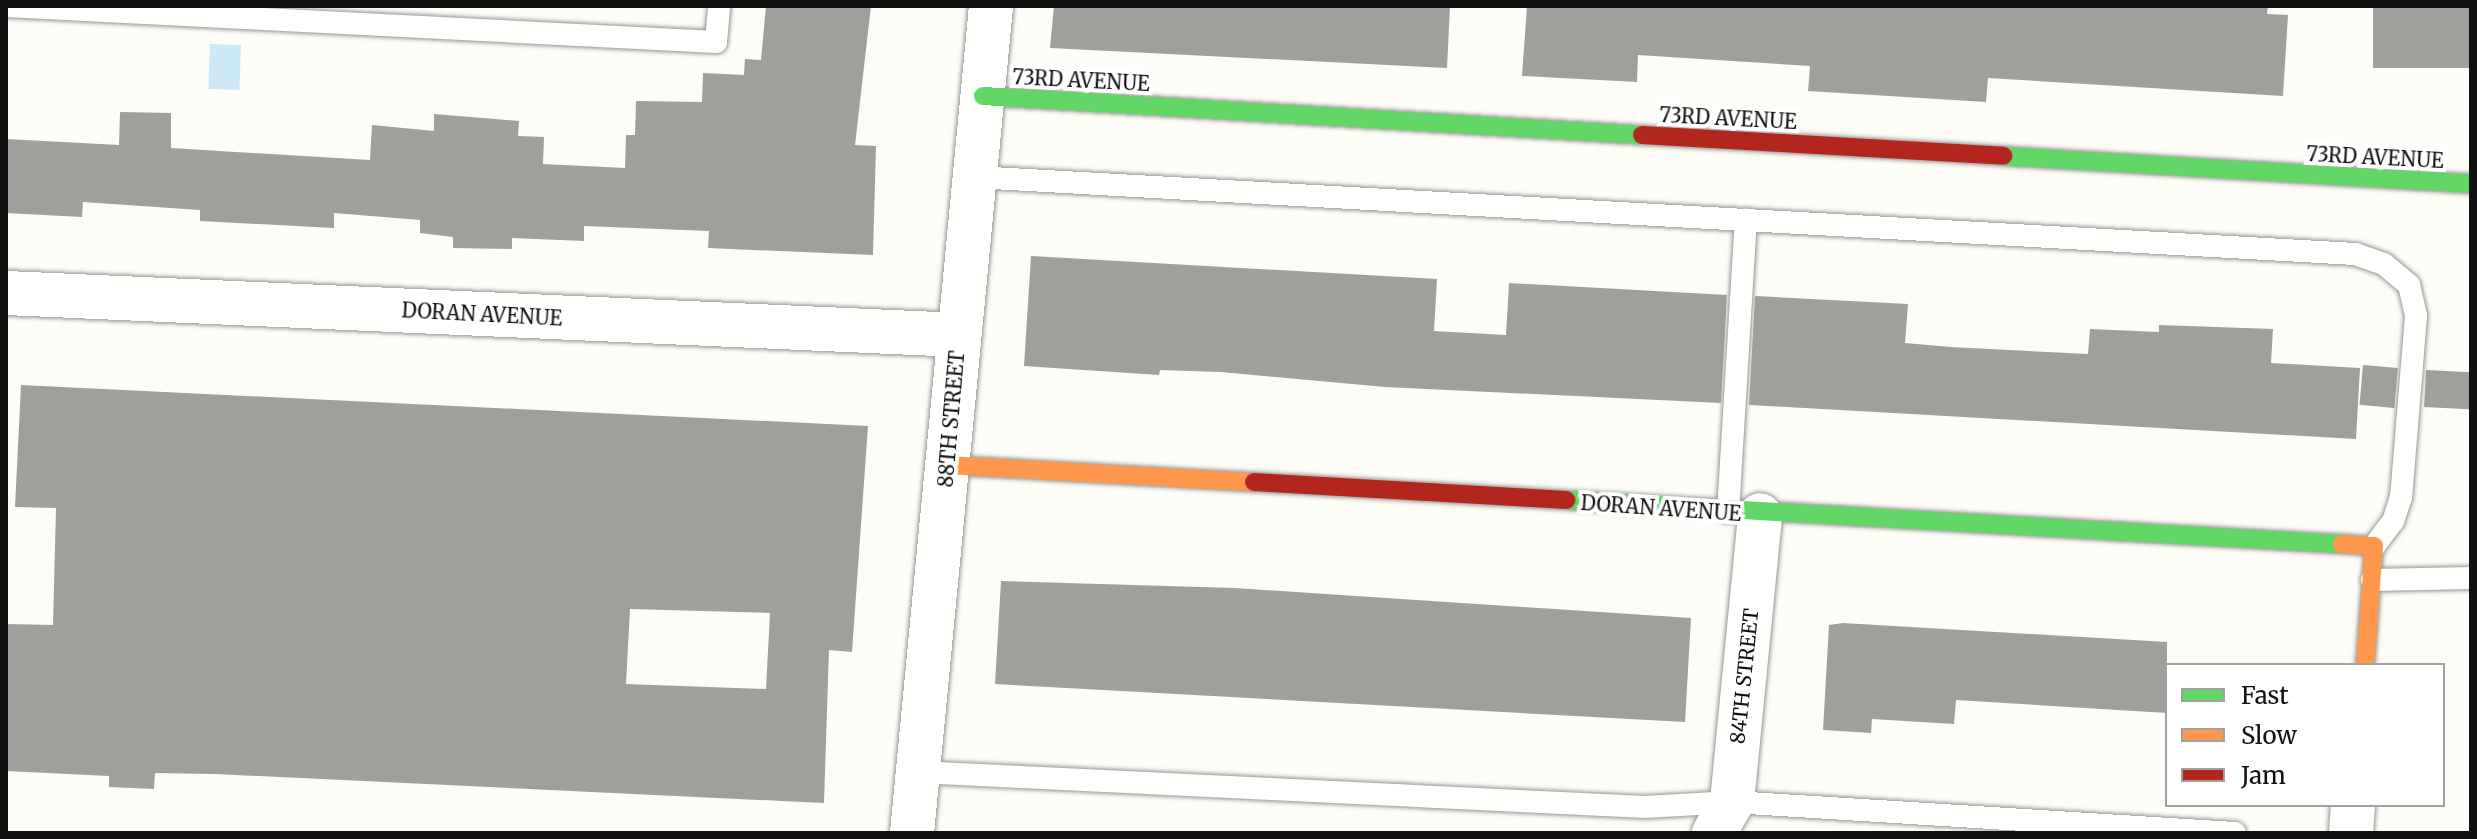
<!DOCTYPE html>
<html>
<head>
<meta charset="utf-8">
<style>
	body { margin:0 }
	#map { position:relative; width:2477px; height:839px; overflow:hidden; background:#fdfcf7; font-family:Merriweather,serif }
	div>[style] { position:absolute }
	.water>* { inset:0; background:#cde8f7; transform-origin:0 0 }
	.building>* { inset:0; background:#a19f9c; transform-origin:0 0 }
	.roads { filter:drop-shadow(0 0 2px #979795) drop-shadow(0 0 2px #979795) }
	.lane>* { height:22px; margin:-11px; padding:0 11px; transform-origin:11px; border-radius:11px; background:#fffffe }
	.street>* { height:44px; margin:-22px; padding:0 22px; transform-origin:22px; border-radius:22px; background:#fffffe }
	.fast>* { height:18px; margin:-9px; padding:0 9px; transform-origin:9px; border-radius:9px; background:#63d668 }
	.slow>* { height:18px; margin:-9px; padding:0 9px; transform-origin:9px; border-radius:9px; background:#ff974d }
	.jam>* { height:18px; margin:-9px; padding:0 9px; transform-origin:9px; border-radius:9px; background:#b3261e }
	span { translate:-50% -50%; white-space:nowrap; text-align:center; line-height:1.15; -webkit-text-stroke:8px #fff; paint-order:stroke }
	.street-label { font-size:20px; color:#111 }
	.frame { position:absolute; inset:0; border:8px solid #111; pointer-events:none }
	.legend { position:absolute; left:2165px; top:663px; width:280px; height:144px; box-sizing:border-box; background:#fff; border:2px solid #a0a0a0; margin:0; padding:10px 14px; list-style:none; font-size:24px; color:#111 }
	.legend li { display:flex; align-items:center; gap:16px; height:40px }
	.legend b { width:40px; border:2px solid #a0a0a0 }
</style>
</head>
<body>
<div id="map">
	<div class="water">
		<i style="left:210px;top:44px;width:31px;height:45px;rotate:2deg"></i>
	</div>
	<div class="building">
		<i style="clip-path:polygon(766px 6px,871px 6px,855px 145px,876px 146px,873px 255px,708px 248px,709px 231px,584px 226px,584px 241px,512px 238px,512px 249px,453px 248px,453px 237px,420px 233px,420px 220px,334px 213px,334px 228px,200px 221px,200px 210px,83px 202px,82px 217px,6px 213px,6px 139px,119px 145px,120px 112px,171px 113px,171px 148px,370px 160px,372px 125px,434px 131px,434px 114px,519px 121px,518px 136px,544px 137px,543px 164px,625px 168px,626px 135px,635px 135px,636px 101px,702px 102px,703px 73px,744px 75px,745px 59px,761px 60px)"></i>
		<i style="clip-path:polygon(1054px 6px,1450px 6px,1447px 68px,1050px 48px)"></i>
		<i style="clip-path:polygon(1527px 6px,2268px 6px,2267px 14px,2288px 15px,2283px 96px,1988px 78px,1986px 102px,1808px 91px,1810px 66px,1638px 55px,1637px 82px,1522px 76px)"></i>
		<i style="left:2373px;top:6px;width:98px;height:62px"></i>
		<i style="clip-path:polygon(1031px 256px,1437px 279px,1434px 331px,1506px 335px,1509px 283px,1727px 295px,1721px 403px,1385px 387px,1221px 372px,1160px 370px,1159px 375px,1024px 366px)"></i>
		<i style="clip-path:polygon(1755px 296px,1908px 304px,1905px 343px,1951px 347px,2088px 354px,2090px 329px,2159px 332px,2159px 325px,2273px 329px,2271px 363px,2360px 368px,2356px 439px,1749px 405px)"></i>
		<i style="left:2363px;top:365px;width:35px;height:40px;rotate:5deg"></i>
		<i style="left:2426px;top:370px;width:45px;height:37px;rotate:3deg"></i>
		<i style="clip-path:polygon(evenodd,21px 385px,868px 426px,852px 652px,829px 650px,824px 803px,215px 774px,155px 773px,154px 789px,109px 787px,109px 776px,6px 771px,6px 624px,53px 625px,56px 508px,15px 507px,21px 385px,630px 609px,770px 613px,766px 689px,626px 684px,630px 609px)"></i>
		<i style="clip-path:polygon(1001px 581px,1235px 588px,1691px 618px,1685px 722px,995px 684px)"></i>
		<i style="clip-path:polygon(1843px 623px,2167px 642px,2167px 713px,1956px 700px,1954px 724px,1872px 719px,1871px 733px,1823px 730px,1829px 625px)"></i>
	</div>
	<div class="roads">
		<div class="lane">
			<i style="left:6px;top:6px;width:711px;rotate:2.9deg"></i>
			<i style="left:716px;top:42px;width:36px;rotate:-85deg"></i>
			<i style="left:974px;top:177px;width:1383px;rotate:3.19deg"></i>
			<i style="left:2355px;top:254px;width:31px;rotate:19deg"></i>
			<i style="left:2384px;top:264px;width:33px;rotate:40deg"></i>
			<i style="left:2409px;top:285px;width:32px;rotate:77deg"></i>
			<i style="left:2416px;top:316px;width:182px;rotate:94.7deg"></i>
			<i style="left:2401px;top:497px;width:25px;rotate:108deg"></i>
			<i style="left:2393px;top:521px;width:31px;rotate:127deg"></i>
			<i style="left:1728px;top:512px;width:293px;rotate:-86.5deg"></i>
			<i style="left:2372px;top:580px;width:99px;rotate:-1.2deg"></i>
			<i style="left:917px;top:772px;width:729px;rotate:2.75deg"></i>
			<i style="left:1645px;top:807px;width:87px;rotate:-3.3deg"></i>
			<i style="left:1732px;top:802px;width:504px;rotate:3.53deg"></i>
		</div>
		<div class="street">
			<i style="left:6px;top:293px;width:954px;rotate:2.52deg"></i>
			<i style="left:912px;top:833px;width:831px;rotate:-84.54deg"></i>
			<i style="left:1714px;top:833px;width:36px;rotate:-60deg"></i>
			<i style="left:1732px;top:802px;width:288px;rotate:-84.4deg"></i>
			<i style="left:2351px;top:833px;width:28px;rotate:-86deg"></i>
		</div>
		<div class="fast">
			<i style="left:983px;top:96px;width:660px;rotate:3.39deg"></i>
			<i style="left:2003px;top:156px;width:469px;rotate:3.4deg"></i>
			<i style="left:1566px;top:500px;width:777px;rotate:3.25deg"></i>
		</div>
		<div class="slow">
			<i style="left:947px;top:465px;width:307px;rotate:3.2deg"></i>
			<i style="left:2342px;top:544px;width:32px;rotate:4deg"></i>
			<i style="left:2374px;top:546px;width:119px;rotate:94.3deg"></i>
		</div>
		<div class="jam">
			<i style="left:1642px;top:135px;width:362px;rotate:3.3deg"></i>
			<i style="left:1254px;top:482px;width:313px;rotate:3.3deg"></i>
		</div>
	</div>
	<div class="street-label">
		<span style="left:1081px;top:80px;rotate:3deg">73RD AVENUE</span>
		<span style="left:1728px;top:118px;rotate:3deg">73RD AVENUE</span>
		<span style="left:2375px;top:157px;rotate:3deg">73RD AVENUE</span>
		<span style="left:482px;top:314px;rotate:3deg">DORAN AVENUE</span>
		<span style="left:951px;top:419px;rotate:-85deg">88TH STREET</span>
		<span style="left:1661px;top:508px;rotate:4deg">DORAN AVENUE</span>
		<span style="left:1744px;top:676px;rotate:-84deg">84TH STREET</span>
	</div>
	<div class="frame"></div>
	<ul class="legend">
	<li><b style="height:10px;background:#63d668"></b>Fast</li>
	<li><b style="height:10px;background:#ff974d"></b>Slow</li>
	<li><b style="height:10px;background:#b3261e"></b>Jam</li>
	</ul>
</div>
</body>
</html>
